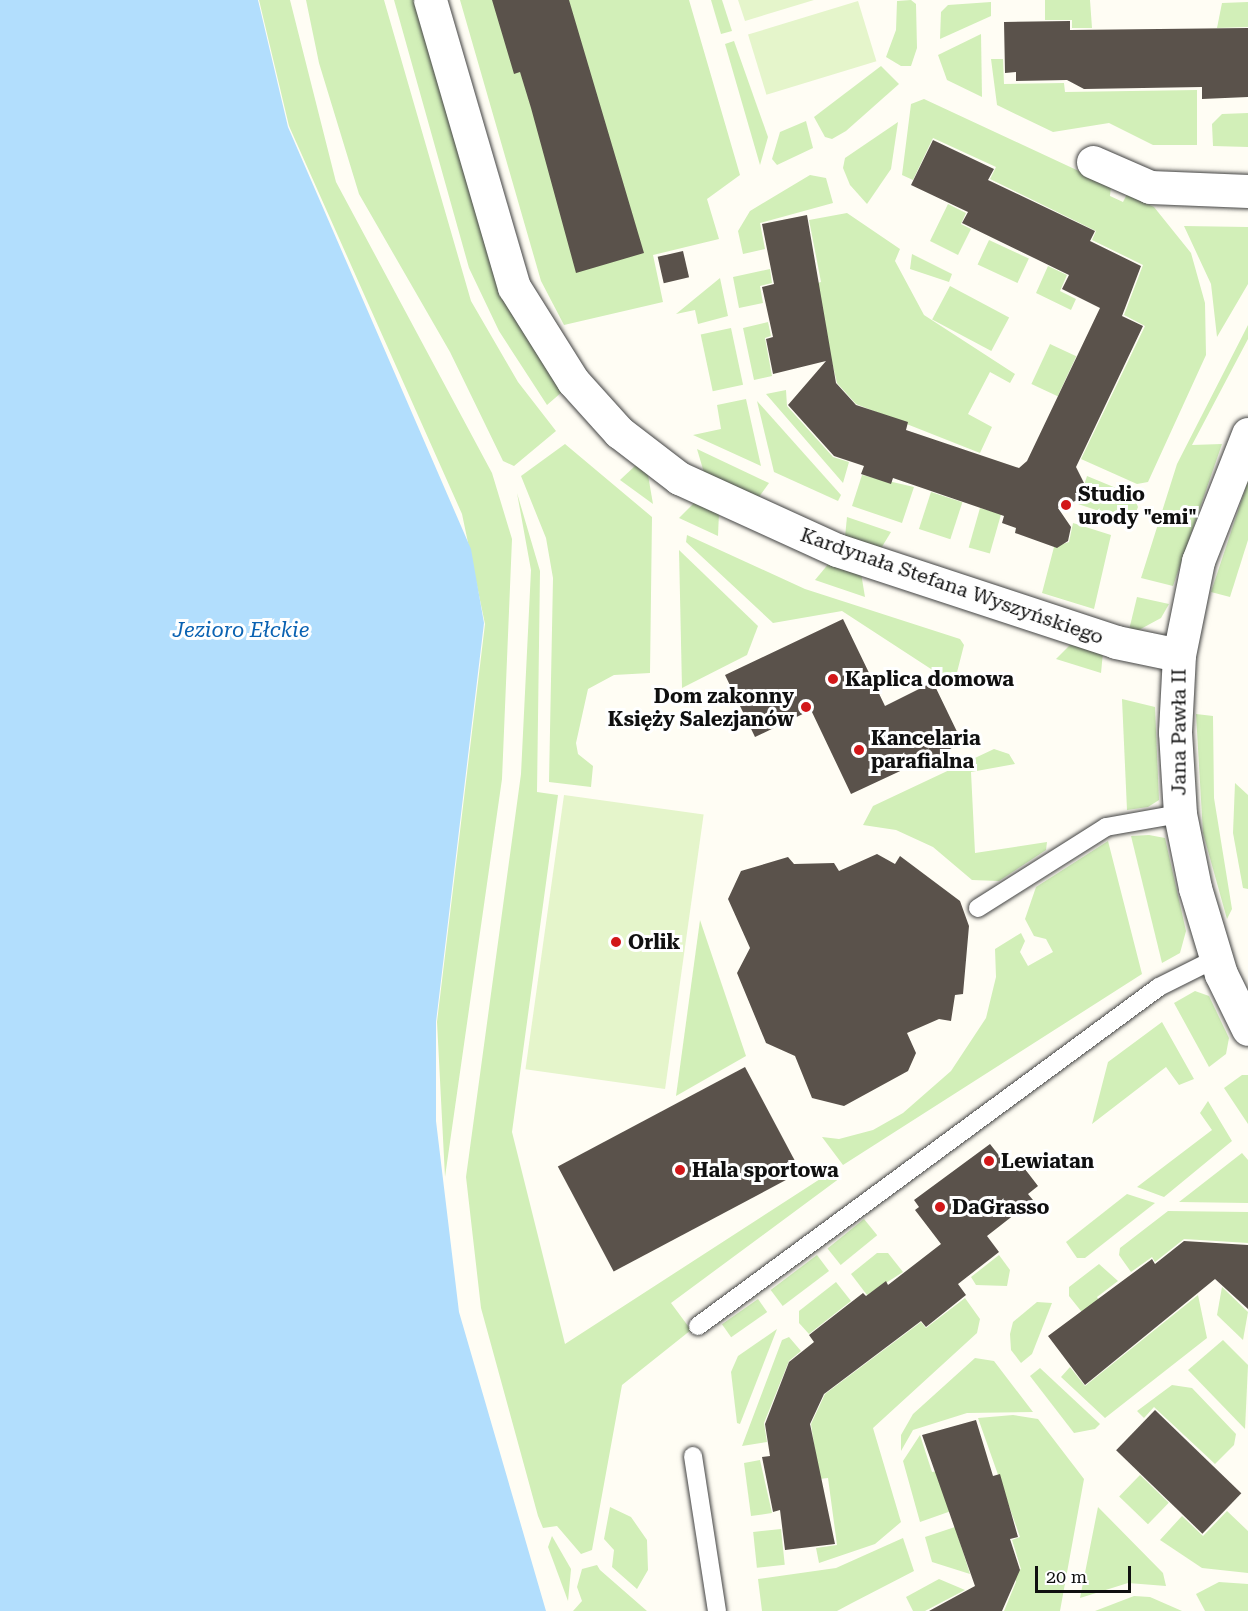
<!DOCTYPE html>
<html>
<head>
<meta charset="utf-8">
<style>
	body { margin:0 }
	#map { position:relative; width:1248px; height:1611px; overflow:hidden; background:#fffdf4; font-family:"Roboto Serif",serif }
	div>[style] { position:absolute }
	.green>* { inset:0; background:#d2efb8; transform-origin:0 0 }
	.pitch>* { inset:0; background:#e5f5cb; transform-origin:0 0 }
	.water>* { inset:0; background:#b2defd }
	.building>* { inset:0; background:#5a524b; transform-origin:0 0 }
	.roads { filter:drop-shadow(0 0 2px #434343) drop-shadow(0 0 2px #434343) }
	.service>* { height:18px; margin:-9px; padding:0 9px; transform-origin:9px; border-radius:9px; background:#fff }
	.minor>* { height:33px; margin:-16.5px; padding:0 16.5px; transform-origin:16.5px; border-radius:16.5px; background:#fff }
	.tertiary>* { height:33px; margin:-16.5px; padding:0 16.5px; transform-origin:16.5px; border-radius:16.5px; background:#fff }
	.dots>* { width:16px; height:16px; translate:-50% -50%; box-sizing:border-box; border:3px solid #fff; border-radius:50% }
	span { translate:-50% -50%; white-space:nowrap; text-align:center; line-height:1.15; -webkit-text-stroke:6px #fff; paint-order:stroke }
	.poi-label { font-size:20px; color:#101010; font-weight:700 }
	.left { translate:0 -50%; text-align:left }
	.right { translate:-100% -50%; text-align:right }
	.street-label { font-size:20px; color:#101010 }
	.water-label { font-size:21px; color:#0a62b2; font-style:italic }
	.scale { position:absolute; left:1035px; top:1566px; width:96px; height:27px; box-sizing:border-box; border:3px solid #101010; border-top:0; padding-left:8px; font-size:18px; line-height:21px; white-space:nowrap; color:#101010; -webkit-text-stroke:4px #fff; paint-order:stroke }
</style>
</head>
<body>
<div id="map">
	<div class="green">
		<i style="clip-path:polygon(259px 0,290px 0,336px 182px,492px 473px,512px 539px,502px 779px,445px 1177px,437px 1022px,485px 624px,462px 514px,289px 126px)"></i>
		<i style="clip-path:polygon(306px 0,384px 0,471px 301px,518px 382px,556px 431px,514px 466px,503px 461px,450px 352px,359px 194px,319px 63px)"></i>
		<i style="clip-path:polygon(394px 0,416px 0,495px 279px,562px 392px,547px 405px,499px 331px,469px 268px)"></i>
		<i style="clip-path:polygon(460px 0,689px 0,740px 175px,707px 199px,719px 239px,653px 255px,663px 302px,564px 325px,541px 281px)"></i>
		<i style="clip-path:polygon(711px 0,722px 0,732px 31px,721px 34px)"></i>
		<i style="clip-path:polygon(911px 0,916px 4px,917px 48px,911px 66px,901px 66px,886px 57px,896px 30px,897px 1px)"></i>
		<i style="clip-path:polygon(1045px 0,1090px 0,1092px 28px,1072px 28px,1072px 20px,1045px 20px)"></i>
		<i style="clip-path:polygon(991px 2px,991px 16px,940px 39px,941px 12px,948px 5px)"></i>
		<i style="clip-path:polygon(1248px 2px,1248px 27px,1217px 28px,1222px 3px)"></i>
		<i style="clip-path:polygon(981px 34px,982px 97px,947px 80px,938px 55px)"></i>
		<i style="clip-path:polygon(734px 41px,768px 137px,760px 165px,725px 44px)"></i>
		<i style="clip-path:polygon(991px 59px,1003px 59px,1004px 84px,1064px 83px,1065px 92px,1197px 90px,1197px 145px,1153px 145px,1109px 123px,1053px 132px,997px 105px)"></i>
		<i style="clip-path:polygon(881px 66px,899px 84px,846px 131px,832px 139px,825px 137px,814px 117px)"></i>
		<i style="clip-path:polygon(924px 99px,1111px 186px,1110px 196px,1123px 202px,1127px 194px,1154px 207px,1191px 253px,1205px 303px,1206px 355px,1148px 482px,1137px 484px,1081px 459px,1145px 326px,1124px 315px,1143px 265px,1092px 240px,1096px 231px,990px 179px,996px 167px,933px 138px,913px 180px,902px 175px,911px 104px)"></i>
		<i style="clip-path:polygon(1248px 113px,1248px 147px,1213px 146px,1212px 124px,1222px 114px)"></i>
		<i style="clip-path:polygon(806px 121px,813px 148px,777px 165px,772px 159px,780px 132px)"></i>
		<i style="clip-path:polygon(898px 122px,891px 169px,867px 204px,850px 185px,843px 168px,845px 158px)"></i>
		<i style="clip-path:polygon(810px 175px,826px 178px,833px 203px,760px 223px,765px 249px,743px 254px,738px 231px,750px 211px)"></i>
		<i style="clip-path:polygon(948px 204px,966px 213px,961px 224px,971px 229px,958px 255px,930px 241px)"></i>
		<i style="clip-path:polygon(847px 213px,900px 249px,895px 261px,924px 315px,1015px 374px,1010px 383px,990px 372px,968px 414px,992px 427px,980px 453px,856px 404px,837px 383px,813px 284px,821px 282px,809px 220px)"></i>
		<i style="clip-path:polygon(1184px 226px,1248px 227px,1248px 284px,1217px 337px,1211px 284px)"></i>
		<i style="left:989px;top:240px;width:44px;height:27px;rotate:25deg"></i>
		<i style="clip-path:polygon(912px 254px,952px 274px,949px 282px,910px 269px)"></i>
		<i style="clip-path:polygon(1048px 266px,1067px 275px,1060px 291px,1076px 299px,1071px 310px,1036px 293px)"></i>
		<i style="clip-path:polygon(770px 269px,772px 283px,760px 286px,763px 303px,739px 308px,733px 277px)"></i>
		<i style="clip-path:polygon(720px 278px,728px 316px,698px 324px,695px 310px,676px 314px)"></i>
		<i style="left:950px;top:286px;width:67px;height:38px;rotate:28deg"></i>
		<i style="clip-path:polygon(768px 322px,771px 336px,765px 338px,772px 376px,754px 380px,743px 328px)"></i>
		<i style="clip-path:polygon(1248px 325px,1248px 339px,1192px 445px,1222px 444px,1173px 586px,1141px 578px,1177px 464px)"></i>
		<i style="left:731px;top:328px;width:58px;height:31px;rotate:78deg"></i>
		<i style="left:1050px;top:344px;width:29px;height:44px;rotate:25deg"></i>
		<i style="clip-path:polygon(786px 390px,787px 406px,833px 457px,849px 462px,843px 483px,766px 394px)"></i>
		<i style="clip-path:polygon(746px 399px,761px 466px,693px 435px,721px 429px,717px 405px)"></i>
		<i style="clip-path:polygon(757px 401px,841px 495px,838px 501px,774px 472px)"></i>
		<i style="clip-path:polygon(565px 444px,652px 517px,650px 673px,614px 675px,588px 689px,576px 743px,578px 754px,593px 766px,591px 787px,549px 782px,553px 578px,546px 538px,521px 476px)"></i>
		<i style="clip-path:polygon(697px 449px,769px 483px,756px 501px,705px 476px)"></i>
		<i style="clip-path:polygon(636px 465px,648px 475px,653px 504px,620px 480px)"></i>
		<i style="clip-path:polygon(862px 475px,914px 487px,902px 523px,852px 506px)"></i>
		<i style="clip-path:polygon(1087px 476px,1133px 495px,1138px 507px,1132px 522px,1078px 504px)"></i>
		<i style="clip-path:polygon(1248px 481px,1248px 540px,1230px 597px,1211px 592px)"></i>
		<i style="left:931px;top:492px;width:33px;height:39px;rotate:18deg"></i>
		<i style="clip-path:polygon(517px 493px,540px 571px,537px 792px,558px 795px,512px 1132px,565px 1344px,834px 1170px,840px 1178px,671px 1303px,691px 1330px,622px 1385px,592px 1550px,581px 1554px,557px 1526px,543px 1528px,538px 1516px,481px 1308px,466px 1177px,521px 774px,531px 570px)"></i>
		<i style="clip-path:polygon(696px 501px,719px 512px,718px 536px,679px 518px)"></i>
		<i style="left:980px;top:508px;width:22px;height:41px;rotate:16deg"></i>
		<i style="clip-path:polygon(847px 517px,891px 532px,880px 550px,845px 537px)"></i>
		<i style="clip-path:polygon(1073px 523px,1111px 535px,1094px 609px,1042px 593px,1054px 547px,1069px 542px)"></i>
		<i style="clip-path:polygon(687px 535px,805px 589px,960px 639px,964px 645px,954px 684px,842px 611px,773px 623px,686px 542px)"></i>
		<i style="clip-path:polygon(679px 550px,758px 626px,747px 655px,682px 688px)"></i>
		<i style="clip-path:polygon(830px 562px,861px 573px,865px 597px,815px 580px)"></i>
		<i style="clip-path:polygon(1137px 597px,1169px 604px,1161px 618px,1137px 631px,1129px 630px)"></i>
		<i style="clip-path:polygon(1073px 642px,1103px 652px,1101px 673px,1056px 659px)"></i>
		<i style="clip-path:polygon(1122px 699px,1155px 707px,1159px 800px,1148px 807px,1127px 810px)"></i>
		<i style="clip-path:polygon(1196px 714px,1213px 716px,1214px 798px,1232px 909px,1227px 919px,1203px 833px)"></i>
		<i style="clip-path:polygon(994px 749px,1009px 754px,1015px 764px,971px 772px,975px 853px,1047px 842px,1046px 850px,999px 881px,972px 880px,933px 847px,896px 830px,863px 825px,873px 806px)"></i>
		<i style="clip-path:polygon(1235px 783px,1248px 795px,1248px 889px,1243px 888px,1233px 833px)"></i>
		<i style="clip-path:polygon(1149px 835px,1165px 838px,1186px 931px,1180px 953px,1162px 963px,1131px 836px)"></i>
		<i style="clip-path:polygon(1108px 841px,1142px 974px,843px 1165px,822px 1137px,839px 1139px,873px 1130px,903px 1113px,951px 1071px,986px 1018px,996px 977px,995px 949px,1021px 933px,1025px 941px,1020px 952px,1028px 966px,1053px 952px,1046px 939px,1034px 936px,1025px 919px,1036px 887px)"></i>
		<i style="clip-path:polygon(700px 920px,746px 1056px,676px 1096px)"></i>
		<i style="clip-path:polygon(1195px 991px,1209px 996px,1229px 1038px,1226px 1054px,1209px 1067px,1174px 1003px)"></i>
		<i style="clip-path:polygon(1162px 1022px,1194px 1079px,1179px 1085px,1166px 1067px,1092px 1124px,1108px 1062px)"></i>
		<i style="clip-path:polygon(1242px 1075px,1248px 1075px,1248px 1124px,1224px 1088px)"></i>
		<i style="clip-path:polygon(1208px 1101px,1232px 1141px,1164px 1197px,1137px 1187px,1212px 1130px,1200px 1113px)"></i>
		<i style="clip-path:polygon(1242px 1153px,1248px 1160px,1248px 1203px,1179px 1202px)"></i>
		<i style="clip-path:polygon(1127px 1194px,1155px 1203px,1085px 1258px,1077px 1258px,1066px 1242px)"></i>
		<i style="clip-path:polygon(1168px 1211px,1248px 1212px,1248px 1243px,1184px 1239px,1155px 1262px,1152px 1257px,1131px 1272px,1119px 1255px,1120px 1248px)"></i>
		<i style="left:864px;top:1219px;width:21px;height:47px;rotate:51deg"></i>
		<i style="clip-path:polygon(877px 1253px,888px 1253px,903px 1272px,867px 1295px,851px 1274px)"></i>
		<i style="left:817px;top:1255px;width:20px;height:58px;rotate:53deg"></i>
		<i style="clip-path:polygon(999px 1255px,1010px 1270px,1007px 1286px,976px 1285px,971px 1277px)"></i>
		<i style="clip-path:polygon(1099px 1264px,1118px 1281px,1097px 1297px,1101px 1304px,1085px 1316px,1069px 1296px,1069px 1287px)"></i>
		<i style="clip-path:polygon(836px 1282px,851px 1301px,809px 1334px,799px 1323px,799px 1311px)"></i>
		<i style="clip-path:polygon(1222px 1287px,1248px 1312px,1243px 1340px,1217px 1315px)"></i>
		<i style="clip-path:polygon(1198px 1295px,1207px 1338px,1105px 1418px,1061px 1377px,1070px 1367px,1085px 1386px)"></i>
		<i style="clip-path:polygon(965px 1298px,980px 1319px,977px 1333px,873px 1428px,901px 1522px,875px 1544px,819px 1563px,816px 1548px,837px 1545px,828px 1478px,819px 1479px,811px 1424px,825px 1394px,921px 1322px,926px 1328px)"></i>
		<i style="left:758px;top:1299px;width:16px;height:44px;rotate:55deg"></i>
		<i style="clip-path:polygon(1037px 1302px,1052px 1303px,1032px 1354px,1021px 1363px,1011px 1350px,1010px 1334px,1013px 1322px)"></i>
		<i style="clip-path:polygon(777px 1329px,740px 1424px,737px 1423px,731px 1372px,738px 1356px)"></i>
		<i style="clip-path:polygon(789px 1337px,801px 1351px,789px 1361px,764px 1423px,767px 1442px,742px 1446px,782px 1340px)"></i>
		<i style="clip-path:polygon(1223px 1340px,1248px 1365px,1245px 1429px,1188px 1370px)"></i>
		<i style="clip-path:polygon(975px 1358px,994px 1361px,1033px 1412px,967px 1413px,913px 1430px,901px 1451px,901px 1435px,913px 1414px)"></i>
		<i style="clip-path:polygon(1040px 1368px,1100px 1424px,1095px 1429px,1074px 1433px,1030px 1376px)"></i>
		<i style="clip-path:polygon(1172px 1385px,1192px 1388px,1236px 1434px,1234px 1445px,1215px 1464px,1154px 1407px,1144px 1418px,1137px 1411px)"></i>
		<i style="clip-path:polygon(1013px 1415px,1038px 1419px,1084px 1479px,1060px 1611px,1004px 1611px,1016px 1582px,1013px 1572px,1021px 1569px,1012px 1540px,1020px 1537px,978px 1418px)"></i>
		<i style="clip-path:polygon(920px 1435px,932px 1472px,938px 1471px,954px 1510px,920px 1522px,903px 1461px)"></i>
		<i style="clip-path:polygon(760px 1460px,772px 1513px,751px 1516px,744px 1463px)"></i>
		<i style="left:1140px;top:1475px;width:40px;height:30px;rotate:44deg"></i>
		<i style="clip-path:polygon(610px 1507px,631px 1517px,647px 1540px,648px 1570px,637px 1589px,612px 1567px,614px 1550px,604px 1539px)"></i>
		<i style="clip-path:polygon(1098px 1507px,1163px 1573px,1166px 1586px,1128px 1583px,1080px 1598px)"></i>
		<i style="clip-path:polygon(1227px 1511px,1248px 1531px,1248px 1573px,1202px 1568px,1160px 1540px,1182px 1516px,1203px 1536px)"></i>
		<i style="clip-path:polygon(955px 1527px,970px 1574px,932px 1562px,925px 1537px)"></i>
		<i style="left:781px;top:1529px;width:36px;height:28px;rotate:84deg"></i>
		<i style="clip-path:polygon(552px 1536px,571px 1569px,568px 1601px,548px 1547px)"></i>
		<i style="clip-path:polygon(903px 1538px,914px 1571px,852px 1603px,837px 1611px,762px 1611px,758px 1579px,836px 1568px)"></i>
		<i style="clip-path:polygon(597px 1565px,600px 1570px,647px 1611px,573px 1611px,582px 1601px,577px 1587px,582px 1569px)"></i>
		<i style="clip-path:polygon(939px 1579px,965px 1590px,925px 1611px,913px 1611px,906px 1597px)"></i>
		<i style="clip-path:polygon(1219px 1582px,1248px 1584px,1248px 1611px,1205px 1611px,1196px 1594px)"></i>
		<i style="clip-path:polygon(1134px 1596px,1150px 1597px,1182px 1611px,1095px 1611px)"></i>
	</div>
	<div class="pitch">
		<i style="clip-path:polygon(738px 0,814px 0,745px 21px)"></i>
		<i style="left:858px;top:1px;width:63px;height:115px;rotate:73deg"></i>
		<i style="left:564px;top:795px;width:141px;height:277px;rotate:8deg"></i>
	</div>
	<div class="water">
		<i style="clip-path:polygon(0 0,258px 0,288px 127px,471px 549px,484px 623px,436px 1022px,436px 1121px,459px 1312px,546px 1611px,0 1611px)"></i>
	</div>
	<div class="building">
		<i style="clip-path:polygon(492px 0,569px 0,644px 253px,576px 273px,531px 108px,520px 72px,514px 74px)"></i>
		<i style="clip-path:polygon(1070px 21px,1070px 30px,1248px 28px,1248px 97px,1202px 99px,1202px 87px,1084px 89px,1067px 80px,1016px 81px,1016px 72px,1005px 73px,1004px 22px)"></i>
		<i style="clip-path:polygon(933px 140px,994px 169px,988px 180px,1095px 231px,1090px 241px,1141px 266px,1122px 316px,1143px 326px,1076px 467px,1085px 485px,1080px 499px,1058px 508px,1071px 527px,1068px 541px,1057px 548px,1015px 533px,1016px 528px,1002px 523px,1004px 516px,893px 478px,891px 484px,861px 474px,864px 466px,834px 456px,788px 405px,826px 361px,773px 374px,766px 339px,773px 337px,762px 287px,774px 284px,762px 224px,807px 215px,836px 383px,856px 405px,908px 422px,906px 430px,1019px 468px,1027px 461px,1100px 308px,1062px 289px,1069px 275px,962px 223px,968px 212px,911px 185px)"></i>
		<i style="left:683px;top:251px;width:27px;height:26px;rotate:77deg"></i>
		<i style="clip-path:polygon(843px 619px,885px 706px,933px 682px,962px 742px,914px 770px,911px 766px,851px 794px,811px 710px,755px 737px,725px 675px)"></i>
		<i style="clip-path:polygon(877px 854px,895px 864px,900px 856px,960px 901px,969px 926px,963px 994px,955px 995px,951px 1021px,939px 1019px,907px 1033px,916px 1053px,908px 1071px,844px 1106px,812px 1098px,795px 1056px,766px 1043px,737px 973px,750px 948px,728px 899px,741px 871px,788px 857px,794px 864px,834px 863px,839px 871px)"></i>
		<i style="left:745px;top:1067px;width:119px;height:212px;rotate:62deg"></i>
		<i style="clip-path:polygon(990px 1144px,1009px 1168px,1018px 1160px,1038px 1186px,1028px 1194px,1033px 1200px,987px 1236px,999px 1252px,958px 1284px,966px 1295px,926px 1327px,921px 1321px,824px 1394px,810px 1424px,835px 1544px,785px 1550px,780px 1510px,773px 1512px,762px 1457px,770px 1456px,765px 1424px,789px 1362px,814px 1342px,809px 1335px,863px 1293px,866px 1296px,886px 1281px,888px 1285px,941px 1244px,915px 1210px,919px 1207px,914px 1200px)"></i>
		<i style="clip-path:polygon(1184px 1241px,1248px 1245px,1248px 1309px,1215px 1279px,1085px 1385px,1048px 1336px,1152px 1259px,1155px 1264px)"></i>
		<i style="left:1155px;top:1410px;width:120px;height:56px;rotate:44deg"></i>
		<i style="clip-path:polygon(976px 1420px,993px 1476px,1000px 1474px,1018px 1537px,1010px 1539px,1020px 1570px,1002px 1611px,929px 1611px,975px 1586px,922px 1435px)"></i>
	</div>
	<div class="roads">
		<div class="service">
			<i style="left:978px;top:908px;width:151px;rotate:-32.3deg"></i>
			<i style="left:1106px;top:827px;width:75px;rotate:-10deg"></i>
			<i style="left:698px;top:1326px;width:572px;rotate:-36.33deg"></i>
			<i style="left:1159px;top:987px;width:63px;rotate:-26.6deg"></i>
			<i style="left:693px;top:1456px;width:157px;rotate:81.2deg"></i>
		</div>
		<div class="minor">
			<i style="left:430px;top:0;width:299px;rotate:73.7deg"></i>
			<i style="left:514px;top:287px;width:111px;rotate:57.9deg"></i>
			<i style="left:573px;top:381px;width:69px;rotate:48deg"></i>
			<i style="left:619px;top:432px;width:76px;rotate:37.5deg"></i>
			<i style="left:679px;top:478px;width:174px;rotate:24.5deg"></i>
			<i style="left:837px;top:550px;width:294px;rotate:18.2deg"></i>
			<i style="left:1116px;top:642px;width:64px;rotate:11.7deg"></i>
			<i style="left:1093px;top:162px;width:62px;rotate:23.7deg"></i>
			<i style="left:1150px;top:187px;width:98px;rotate:2.3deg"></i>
		</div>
		<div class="tertiary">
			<i style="left:1248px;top:434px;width:136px;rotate:111.5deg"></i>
			<i style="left:1198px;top:561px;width:96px;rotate:101.4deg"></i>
			<i style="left:1179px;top:655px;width:77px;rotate:93deg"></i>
			<i style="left:1175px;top:732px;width:82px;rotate:86.5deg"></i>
			<i style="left:1180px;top:814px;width:76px;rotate:78.5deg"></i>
			<i style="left:1195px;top:888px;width:90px;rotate:73.2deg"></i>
			<i style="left:1221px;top:974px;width:61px;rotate:63.9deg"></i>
		</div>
	</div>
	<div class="dots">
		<i style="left:1066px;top:505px;background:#d21719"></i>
		<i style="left:833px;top:679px;background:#d21719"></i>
		<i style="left:806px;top:707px;background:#d21719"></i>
		<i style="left:859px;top:750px;background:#d21719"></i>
		<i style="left:616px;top:942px;background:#d21719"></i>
		<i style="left:989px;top:1161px;background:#d21719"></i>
		<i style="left:680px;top:1170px;background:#d21719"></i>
		<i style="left:940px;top:1207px;background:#d21719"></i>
	</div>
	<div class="poi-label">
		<span class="left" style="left:1078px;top:506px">Studio<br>urody "emi"</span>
		<span class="left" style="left:845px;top:679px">Kaplica domowa</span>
		<span class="right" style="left:794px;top:708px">Dom zakonny<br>Księży Salezjanów</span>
		<span class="left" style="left:871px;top:750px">Kancelaria<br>parafialna</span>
		<span class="left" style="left:628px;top:942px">Orlik</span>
		<span class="left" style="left:1001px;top:1161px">Lewiatan</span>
		<span class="left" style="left:692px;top:1170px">Hala sportowa</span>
		<span class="left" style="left:952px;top:1207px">DaGrasso</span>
	</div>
	<div class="street-label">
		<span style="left:952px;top:586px;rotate:19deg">Kardynała Stefana Wyszyńskiego</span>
		<span style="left:1179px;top:732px;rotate:-90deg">Jana Pawła II</span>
	</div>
	<div class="water-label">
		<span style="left:241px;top:630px">Jezioro Ełckie</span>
	</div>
	<div class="scale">20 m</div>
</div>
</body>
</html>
